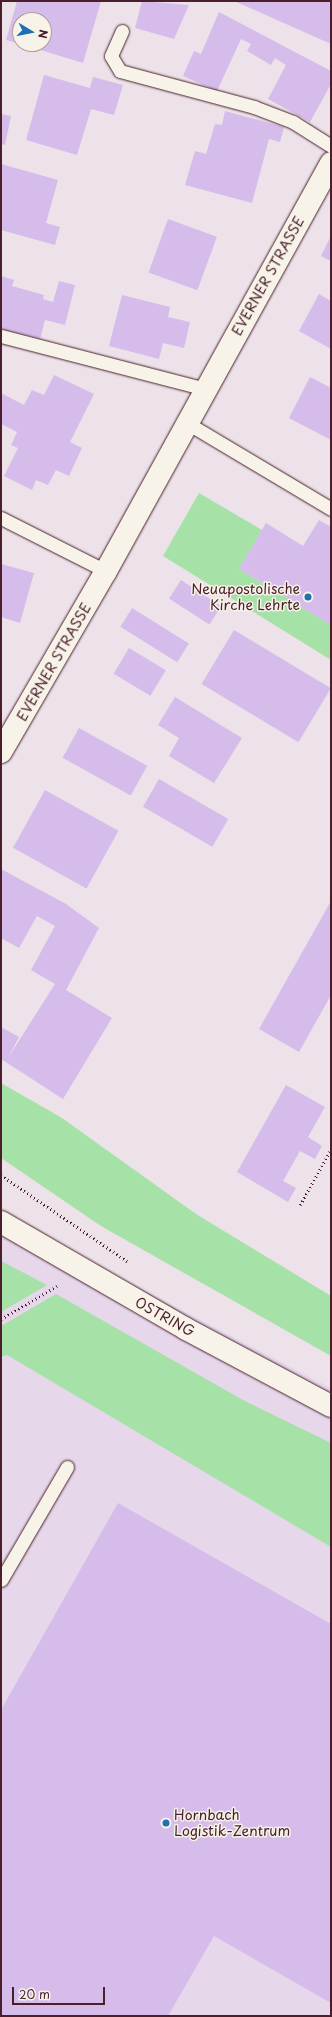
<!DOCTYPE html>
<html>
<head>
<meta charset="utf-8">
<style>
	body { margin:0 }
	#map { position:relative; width:332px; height:2017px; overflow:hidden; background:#ede2e9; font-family:"Playpen Sans",sans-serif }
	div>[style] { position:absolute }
	.built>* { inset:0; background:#e6d7ea }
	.green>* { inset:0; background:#a6e1a7 }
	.building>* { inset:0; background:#d5bceb; transform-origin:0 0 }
	.path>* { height:2.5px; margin-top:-1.25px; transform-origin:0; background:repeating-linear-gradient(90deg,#4a1f2b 0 1px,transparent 0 4px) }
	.roads { filter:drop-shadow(0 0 1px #4a1f2b) drop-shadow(0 0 1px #4a1f2b) }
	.lane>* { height:13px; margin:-6.5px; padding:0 6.5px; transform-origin:6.5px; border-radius:6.5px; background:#f7f3e8 }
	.secondary>* { height:22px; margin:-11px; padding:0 11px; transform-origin:11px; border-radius:11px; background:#f7f3e8 }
	.dots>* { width:11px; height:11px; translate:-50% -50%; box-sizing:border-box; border:2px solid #f7f3e8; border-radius:50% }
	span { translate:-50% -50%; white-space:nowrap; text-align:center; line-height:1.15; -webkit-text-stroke:3px #f7f3e8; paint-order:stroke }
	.street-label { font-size:14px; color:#4a1f2b }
	.poi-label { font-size:14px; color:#4a1f2b }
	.right { translate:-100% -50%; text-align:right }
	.left { translate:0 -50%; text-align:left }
	.frame { position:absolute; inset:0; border:2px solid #4a1f2b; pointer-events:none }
	.north { position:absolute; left:12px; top:12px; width:40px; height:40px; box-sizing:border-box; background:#f7f3e8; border:1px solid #b29e9c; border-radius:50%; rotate:100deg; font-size:11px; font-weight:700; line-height:16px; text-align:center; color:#4a1f2b }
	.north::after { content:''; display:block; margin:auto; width:14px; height:18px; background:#1f6fb2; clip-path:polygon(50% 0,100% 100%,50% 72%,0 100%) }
	.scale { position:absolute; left:12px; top:1987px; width:93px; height:18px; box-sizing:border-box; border:2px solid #4a1f2b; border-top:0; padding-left:5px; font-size:12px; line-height:14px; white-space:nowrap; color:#4a1f2b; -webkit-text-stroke:3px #f7f3e8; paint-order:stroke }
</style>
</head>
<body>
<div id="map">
	<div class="built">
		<i style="clip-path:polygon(1px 1216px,331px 1388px,331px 2016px,1px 2016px)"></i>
	</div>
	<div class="green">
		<i style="clip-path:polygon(199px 493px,262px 530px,239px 569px,331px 625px,331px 660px,163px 556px)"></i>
		<i style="clip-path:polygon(1px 1083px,62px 1118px,196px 1214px,331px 1296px,331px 1356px,101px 1226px,1px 1158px)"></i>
		<i style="clip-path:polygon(1px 1261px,47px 1285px,1px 1312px)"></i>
		<i style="clip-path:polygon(56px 1294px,243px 1400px,331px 1443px,331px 1547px,7px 1355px,1px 1357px,1px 1326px)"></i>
	</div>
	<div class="building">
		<i style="clip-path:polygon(17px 1px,101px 1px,83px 63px,21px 44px,44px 44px,44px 20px,20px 20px,20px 44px,6px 40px)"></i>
		<i style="clip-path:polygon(142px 1px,189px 5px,174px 39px,135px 28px)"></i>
		<i style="clip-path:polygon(234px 1px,331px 1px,331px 44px)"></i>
		<i style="clip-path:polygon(219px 12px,331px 71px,331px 84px,310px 122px,268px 99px,286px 65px,275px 58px,271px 65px,247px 51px,251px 44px,241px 39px,217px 91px,183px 76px,194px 51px,201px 54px)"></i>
		<i style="clip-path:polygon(44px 75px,90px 88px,93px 77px,123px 85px,114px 115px,91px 109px,77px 155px,26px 140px)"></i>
		<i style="clip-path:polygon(225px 111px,284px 127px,280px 142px,269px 139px,252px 203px,185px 185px,195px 151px,206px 154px,215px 124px,222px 125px)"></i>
		<i style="clip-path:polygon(1px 114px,11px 116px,5px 145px,1px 144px)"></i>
		<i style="clip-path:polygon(1px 164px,58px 180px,46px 223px,60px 227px,55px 245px,1px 230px)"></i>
		<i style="left:168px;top:219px;width:52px;height:57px;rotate:20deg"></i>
		<i style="clip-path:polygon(331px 236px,331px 261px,321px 256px)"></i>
		<i style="clip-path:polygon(1px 276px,14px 280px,12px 286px,44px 295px,43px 299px,53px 302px,59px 281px,75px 285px,65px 325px,45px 320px,40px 339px,1px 329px)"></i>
		<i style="clip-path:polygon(319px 294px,331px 301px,331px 349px,299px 331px)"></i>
		<i style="clip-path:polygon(122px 295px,170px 307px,168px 317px,190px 322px,184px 348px,163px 343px,159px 359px,109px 346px)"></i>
		<i style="clip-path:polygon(54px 375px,94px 394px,70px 442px,82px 448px,69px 476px,56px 470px,48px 485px,36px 480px,32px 490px,4px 476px,18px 448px,11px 445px,17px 432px,1px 424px,1px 393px,24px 405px,32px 390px,44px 395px)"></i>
		<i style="clip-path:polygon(310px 377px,331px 388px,331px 440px,289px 418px)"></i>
		<i style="clip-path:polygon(319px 520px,331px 527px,331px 625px,239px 569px,266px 523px,303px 546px)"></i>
		<i style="clip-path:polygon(1px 564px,34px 573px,20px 623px,1px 617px)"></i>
		<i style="left:181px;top:580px;width:48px;height:22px;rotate:33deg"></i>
		<i style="left:132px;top:608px;width:67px;height:22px;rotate:32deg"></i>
		<i style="left:234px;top:630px;width:113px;height:63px;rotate:31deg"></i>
		<i style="left:129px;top:648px;width:43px;height:30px;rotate:31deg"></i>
		<i style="clip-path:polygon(175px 697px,242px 738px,214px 783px,169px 756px,179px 738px,158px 725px)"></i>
		<i style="left:79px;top:728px;width:78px;height:34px;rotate:29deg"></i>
		<i style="left:159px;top:779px;width:80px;height:32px;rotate:30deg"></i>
		<i style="left:45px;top:790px;width:84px;height:66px;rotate:29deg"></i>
		<i style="clip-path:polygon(1px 869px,66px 904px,99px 928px,66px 990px,112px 1018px,63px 1099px,1px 1059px,1px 1027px,19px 1037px,8px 1058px,55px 984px,31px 970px,55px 926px,37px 916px,19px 948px,1px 938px)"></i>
		<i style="clip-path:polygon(331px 901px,331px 995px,299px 1052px,259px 1029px)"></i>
		<i style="clip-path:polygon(286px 1085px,325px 1107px,308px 1137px,322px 1146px,315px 1159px,300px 1151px,283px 1181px,296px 1188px,288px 1202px,237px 1172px)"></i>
		<i style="clip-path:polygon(118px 1503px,331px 1624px,331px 2003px,214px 1936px,168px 2016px,1px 2016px,1px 1710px)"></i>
	</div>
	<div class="path">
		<i style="left:1px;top:1175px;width:153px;rotate:34.3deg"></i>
		<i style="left:300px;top:1205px;width:64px;rotate:-61deg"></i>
		<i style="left:1px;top:1319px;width:65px;rotate:-30.5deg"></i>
	</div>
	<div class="roads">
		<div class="lane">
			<i style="left:122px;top:31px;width:27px;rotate:114deg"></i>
			<i style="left:111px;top:56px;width:17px;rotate:59deg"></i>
			<i style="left:120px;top:71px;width:139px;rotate:15deg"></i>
			<i style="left:254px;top:107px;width:42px;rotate:21deg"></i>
			<i style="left:293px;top:122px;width:45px;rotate:32.3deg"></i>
			<i style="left:1px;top:336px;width:212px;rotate:14.5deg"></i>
			<i style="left:187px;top:423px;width:168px;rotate:30.8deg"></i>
			<i style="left:1px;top:518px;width:118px;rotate:26.8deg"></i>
			<i style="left:1px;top:1580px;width:131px;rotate:-59.7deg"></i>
		</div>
		<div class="secondary">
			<i style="left:1px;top:752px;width:209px;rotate:-59.9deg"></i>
			<i style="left:106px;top:571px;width:466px;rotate:-61.1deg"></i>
			<i style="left:1px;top:1222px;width:214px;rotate:30deg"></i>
			<i style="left:186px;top:1329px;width:164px;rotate:28deg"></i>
		</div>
	</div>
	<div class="dots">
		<i style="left:308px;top:597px;background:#1f6fb2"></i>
		<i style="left:166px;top:1823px;background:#1f6fb2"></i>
	</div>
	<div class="street-label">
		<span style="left:268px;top:276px;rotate:-61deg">EVERNER STRASSE</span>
		<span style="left:54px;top:662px;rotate:-60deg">EVERNER STRASSE</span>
		<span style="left:165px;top:1317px;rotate:29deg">OSTRING</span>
	</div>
	<div class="poi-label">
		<span class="right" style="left:300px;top:597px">Neuapostolische<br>Kirche Lehrte</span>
		<span class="left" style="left:174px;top:1823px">Hornbach<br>Logistik-Zentrum</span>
	</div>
	<div class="frame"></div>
	<div class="north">N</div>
	<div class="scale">20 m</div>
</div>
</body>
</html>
